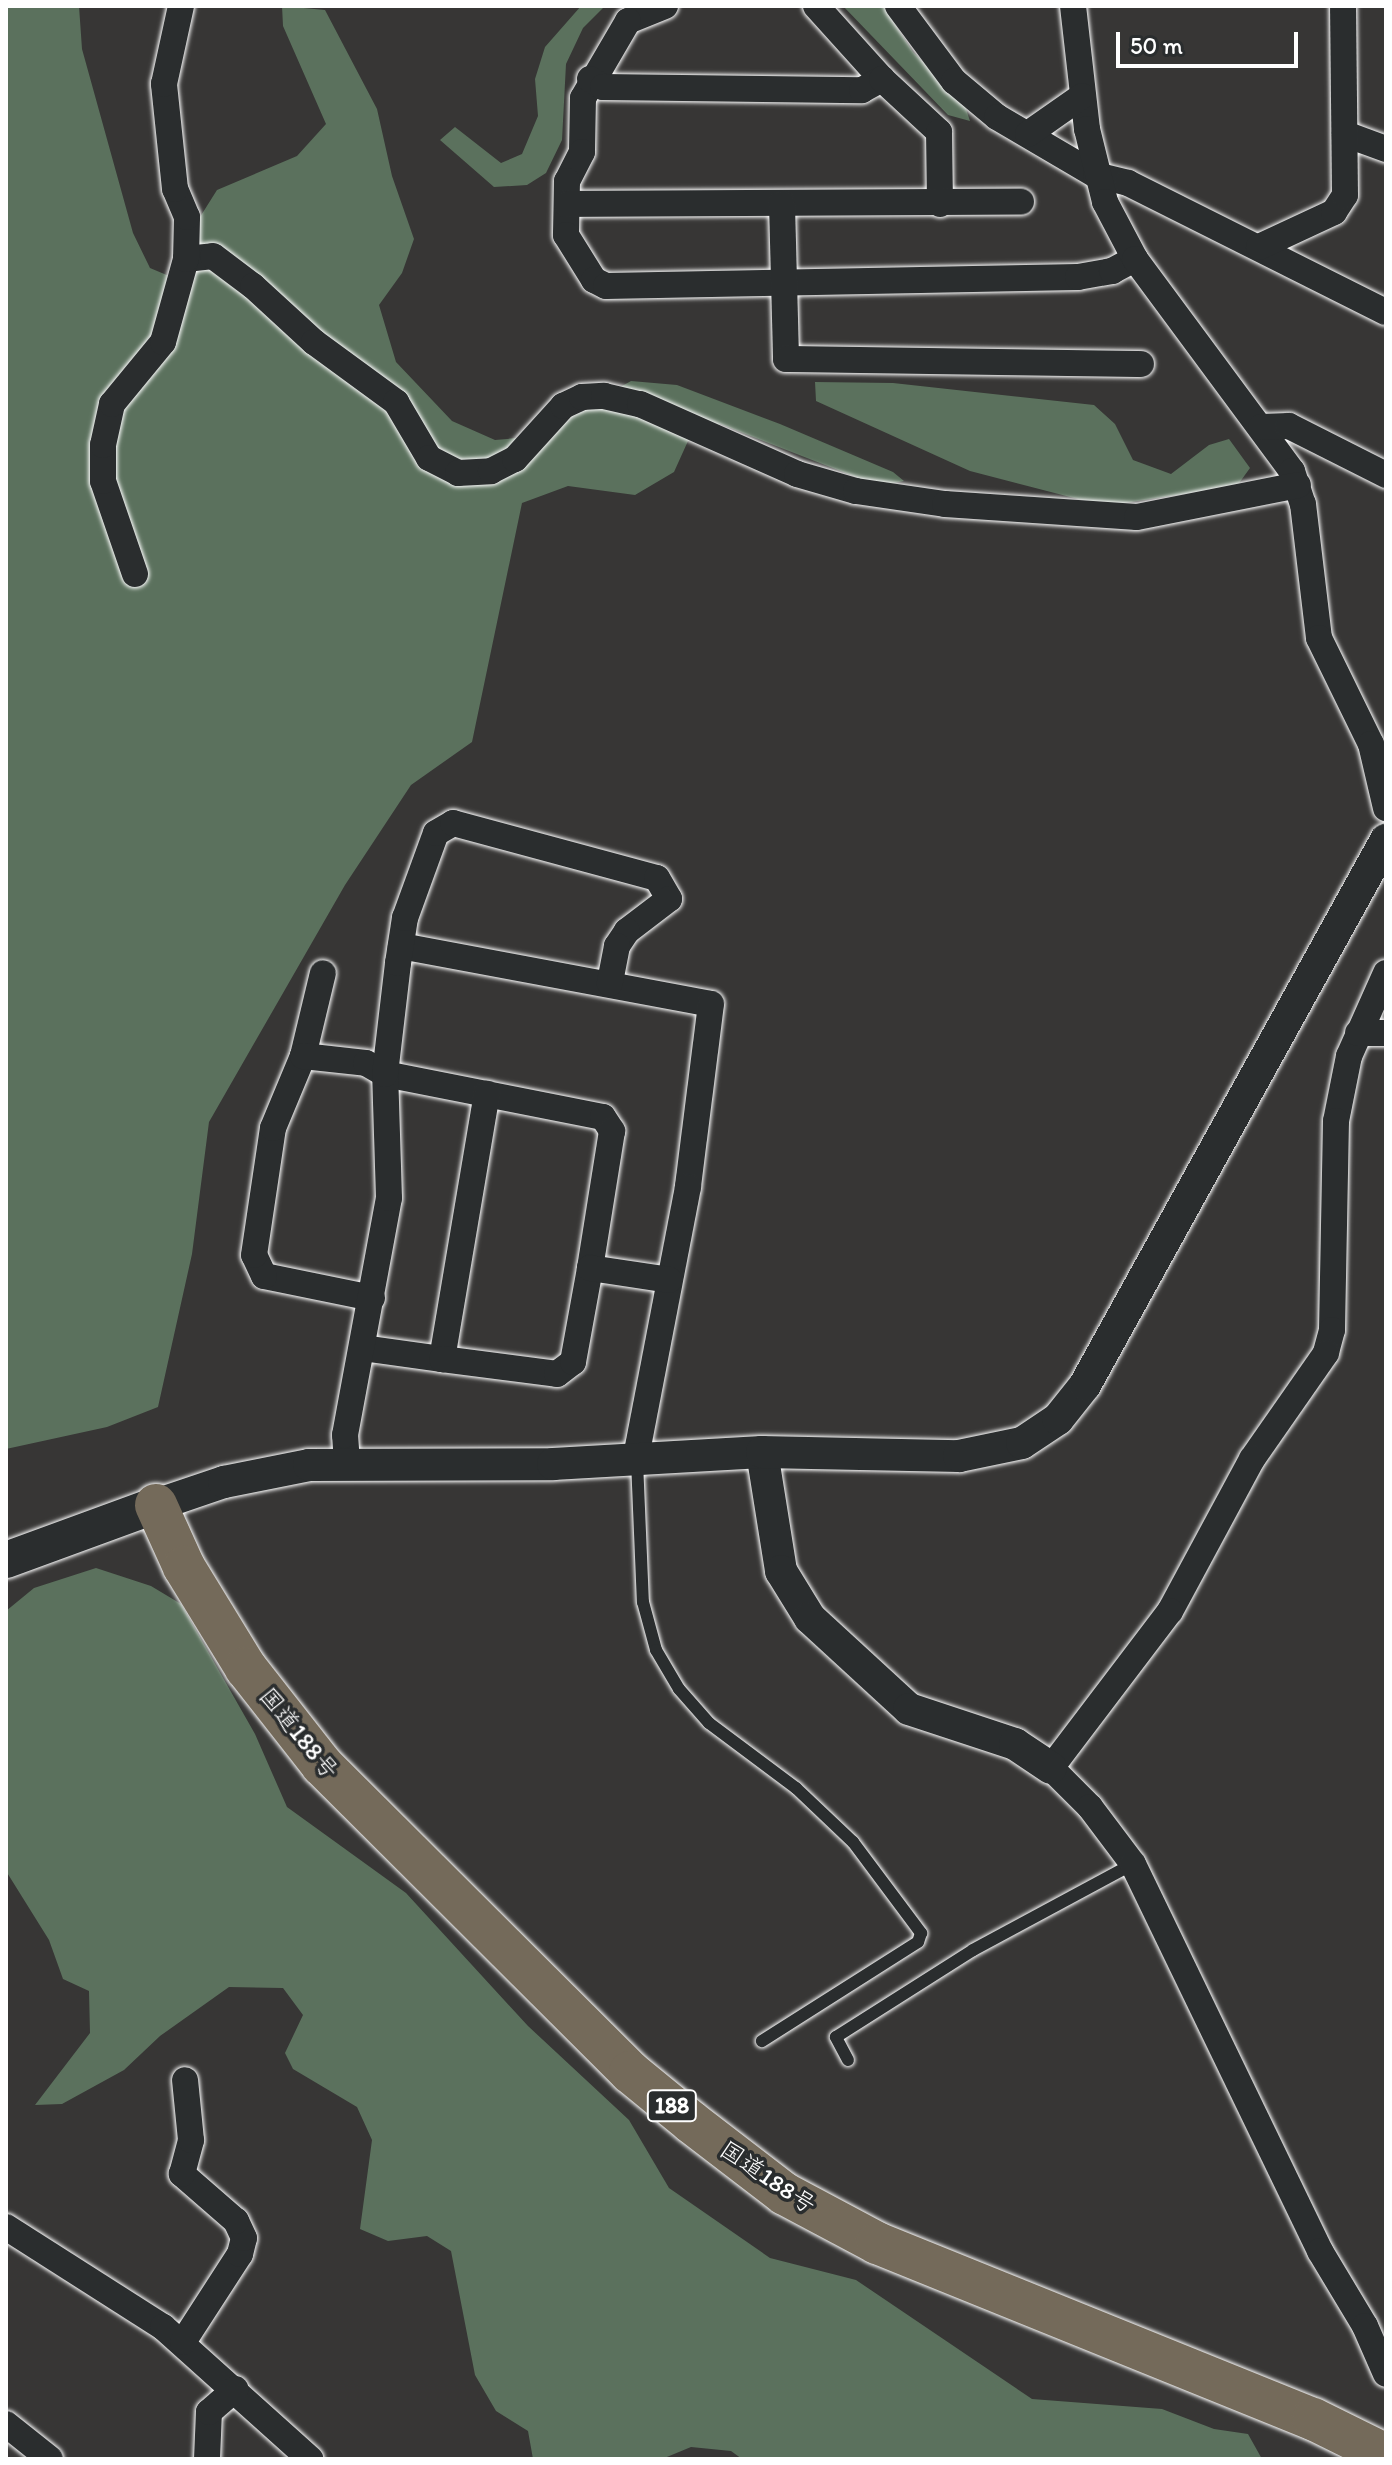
<!DOCTYPE html>
<html>
<head>
<meta charset="utf-8">
<style>
	body { margin:0 }
	#map { position:relative; width:1392px; height:2465px; overflow:hidden; background:#373635; font-family:Itim,"Klee One",sans-serif }
	div>[style] { position:absolute }
	.green>* { inset:0; background:#5b715d }
	.roads { filter:drop-shadow(0 0 2px #fff) drop-shadow(0 0 2px #fff) }
	.service>* { height:12px; margin:-6px; padding:0 6px; transform-origin:6px; border-radius:6px; background:#2a2d2e }
	.minor>* { height:26px; margin:-13px; padding:0 13px; transform-origin:13px; border-radius:13px; background:#2a2d2e }
	.tertiary>* { height:32px; margin:-16px; padding:0 16px; transform-origin:16px; border-radius:16px; background:#2a2d2e }
	.secondary>* { height:36px; margin:-18px; padding:0 18px; transform-origin:18px; border-radius:18px; background:#2a2d2e }
	.trunk>* { height:42px; margin:-21px; padding:0 21px; transform-origin:21px; border-radius:21px; background:#746a5a }
	span { translate:-50% -50%; white-space:nowrap; text-align:center; line-height:1.15; -webkit-text-stroke:7px #2a2d2e; paint-order:stroke }
	.shield-label span { padding:2px 6px; background:#2a2d2e; border:2px solid; border-radius:6px; -webkit-text-stroke-width:0 }
	.shield-label { font-size:22px; color:#fff; font-weight:700 }
	.street-label { font-size:24px; color:#fff }
	.frame { position:absolute; inset:0; border:8px solid #fff; pointer-events:none }
	.scale { position:absolute; left:1116px; top:32px; width:182px; height:36px; box-sizing:border-box; border:4px solid #fff; border-top:0; padding-left:10px; font-size:24px; line-height:28px; white-space:nowrap; color:#fff; -webkit-text-stroke:6px #2a2d2e; paint-order:stroke }
</style>
</head>
<body>
<div id="map">
	<div class="green">
		<i style="clip-path:polygon(6px 6px,79px 6px,82px 49px,133px 233px,150px 268px,169px 276px,199px 242px,200px 217px,217px 190px,297px 156px,326px 124px,283px 26px,282px 6px,325px 10px,377px 109px,392px 176px,414px 239px,402px 273px,379px 305px,396px 362px,452px 421px,495px 440px,552px 435px,579px 410px,631px 381px,677px 385px,780px 424px,893px 472px,904px 481px,879px 486px,720px 424px,688px 441px,674px 472px,635px 495px,568px 486px,522px 503px,472px 742px,411px 785px,345px 885px,209px 1122px,192px 1254px,158px 1407px,107px 1427px,6px 1449px)"></i>
		<i style="clip-path:polygon(581px 6px,605px 6px,583px 28px,566px 64px,562px 140px,546px 173px,527px 185px,494px 187px,440px 140px,455px 127px,501px 163px,522px 154px,538px 116px,535px 79px,545px 47px)"></i>
		<i style="clip-path:polygon(843px 6px,883px 6px,913px 52px,964px 103px,970px 121px,948px 115px)"></i>
		<i style="clip-path:polygon(815px 382px,893px 383px,1094px 405px,1115px 424px,1133px 460px,1171px 474px,1209px 445px,1229px 439px,1250px 468px,1237px 486px,1105px 506px,970px 471px,816px 401px)"></i>
		<i style="clip-path:polygon(96px 1568px,151px 1586px,181px 1604px,255px 1734px,287px 1807px,406px 1893px,528px 2026px,629px 2120px,669px 2188px,770px 2258px,856px 2280px,1032px 2399px,1162px 2409px,1214px 2429px,1248px 2434px,1262px 2459px,742px 2459px,731px 2451px,691px 2447px,662px 2459px,533px 2459px,528px 2431px,496px 2411px,475px 2375px,451px 2251px,427px 2236px,388px 2241px,360px 2229px,372px 2140px,357px 2107px,293px 2069px,285px 2053px,303px 2015px,283px 1988px,229px 1987px,160px 2036px,124px 2070px,62px 2104px,35px 2105px,90px 2033px,89px 1991px,63px 1979px,49px 1940px,6px 1871px,6px 1611px,34px 1588px)"></i>
	</div>
	<div class="roads">
		<div class="service">
			<i style="left:637px;top:1461px;width:141px;rotate:87.6deg"></i>
			<i style="left:643px;top:1602px;width:50px;rotate:74.8deg"></i>
			<i style="left:656px;top:1650px;width:45px;rotate:59.5deg"></i>
			<i style="left:679px;top:1689px;width:45px;rotate:48.6deg"></i>
			<i style="left:709px;top:1723px;width:109px;rotate:36.8deg"></i>
			<i style="left:796px;top:1788px;width:79px;rotate:43.5deg"></i>
			<i style="left:853px;top:1842px;width:114px;rotate:53.2deg"></i>
			<i style="left:921px;top:1933px;width:9px;rotate:108deg"></i>
			<i style="left:918px;top:1942px;width:185px;rotate:147.6deg"></i>
			<i style="left:848px;top:2060px;width:26px;rotate:-118deg"></i>
			<i style="left:836px;top:2037px;width:162px;rotate:-32.4deg"></i>
			<i style="left:973px;top:1950px;width:182px;rotate:-28.3deg"></i>
		</div>
		<div class="minor">
			<i style="left:665px;top:6px;width:40px;rotate:158deg"></i>
			<i style="left:628px;top:21px;width:89px;rotate:120.3deg"></i>
			<i style="left:583px;top:98px;width:54px;rotate:91.1deg"></i>
			<i style="left:582px;top:152px;width:33px;rotate:117deg"></i>
			<i style="left:567px;top:181px;width:54px;rotate:91.1deg"></i>
			<i style="left:566px;top:235px;width:53px;rotate:58.1deg"></i>
			<i style="left:594px;top:280px;width:13px;rotate:27deg"></i>
			<i style="left:606px;top:286px;width:472px;rotate:-1.1deg"></i>
			<i style="left:1078px;top:277px;width:35px;rotate:-10deg"></i>
			<i style="left:1112px;top:271px;width:26px;rotate:-28deg"></i>
			<i style="left:816px;top:6px;width:98px;rotate:47.9deg"></i>
			<i style="left:898px;top:6px;width:94px;rotate:53.3deg"></i>
			<i style="left:954px;top:81px;width:56px;rotate:39.9deg"></i>
			<i style="left:997px;top:117px;width:115px;rotate:30.4deg"></i>
			<i style="left:1096px;top:175px;width:33px;rotate:14deg"></i>
			<i style="left:1128px;top:183px;width:288px;rotate:26.6deg"></i>
			<i style="left:1073px;top:6px;width:124px;rotate:83.5deg"></i>
			<i style="left:1087px;top:129px;width:75px;rotate:76.1deg"></i>
			<i style="left:1105px;top:202px;width:64px;rotate:62.2deg"></i>
			<i style="left:1135px;top:259px;width:264px;rotate:53.5deg"></i>
			<i style="left:1292px;top:471px;width:35px;rotate:72deg"></i>
			<i style="left:1303px;top:504px;width:135px;rotate:83.2deg"></i>
			<i style="left:1319px;top:638px;width:118px;rotate:63.9deg"></i>
			<i style="left:1371px;top:744px;width:66px;rotate:76.8deg"></i>
			<i style="left:590px;top:79px;width:15px;rotate:32deg"></i>
			<i style="left:603px;top:87px;width:259px;rotate:0.7deg"></i>
			<i style="left:862px;top:90px;width:23px;rotate:-29deg"></i>
			<i style="left:882px;top:79px;width:78px;rotate:42.9deg"></i>
			<i style="left:939px;top:132px;width:72px;rotate:89.2deg"></i>
			<i style="left:1028px;top:134px;width:66px;rotate:-35.1deg"></i>
			<i style="left:1345px;top:134px;width:44px;rotate:20.1deg"></i>
			<i style="left:567px;top:204px;width:454px;rotate:-0.3deg"></i>
			<i style="left:782px;top:204px;width:155px;rotate:88.5deg"></i>
			<i style="left:786px;top:359px;width:355px;rotate:0.8deg"></i>
			<i style="left:1259px;top:247px;width:83px;rotate:-25deg"></i>
			<i style="left:1334px;top:212px;width:20px;rotate:-57deg"></i>
			<i style="left:1345px;top:195px;width:189px;rotate:-90.6deg"></i>
			<i style="left:186px;top:259px;width:27px;rotate:-6deg"></i>
			<i style="left:213px;top:256px;width:50px;rotate:36.9deg"></i>
			<i style="left:253px;top:286px;width:83px;rotate:42.6deg"></i>
			<i style="left:314px;top:342px;width:102px;rotate:36.2deg"></i>
			<i style="left:396px;top:402px;width:65px;rotate:59.5deg"></i>
			<i style="left:429px;top:458px;width:33px;rotate:27deg"></i>
			<i style="left:458px;top:473px;width:33px;rotate:-3deg"></i>
			<i style="left:491px;top:471px;width:27px;rotate:-27deg"></i>
			<i style="left:515px;top:459px;width:72px;rotate:-47.8deg"></i>
			<i style="left:563px;top:406px;width:21px;rotate:-25deg"></i>
			<i style="left:582px;top:397px;width:22px;rotate:-3deg"></i>
			<i style="left:604px;top:396px;width:37px;rotate:13deg"></i>
			<i style="left:640px;top:404px;width:172px;rotate:24deg"></i>
			<i style="left:797px;top:474px;width:61px;rotate:16.1deg"></i>
			<i style="left:856px;top:491px;width:90px;rotate:8.3deg"></i>
			<i style="left:945px;top:504px;width:192px;rotate:3.9deg"></i>
			<i style="left:1137px;top:517px;width:164px;rotate:-11.2deg"></i>
			<i style="left:1261px;top:427px;width:28px;rotate:-2deg"></i>
			<i style="left:1289px;top:426px;width:109px;rotate:26.8deg"></i>
			<i style="left:135px;top:574px;width:98px;rotate:-109deg"></i>
			<i style="left:103px;top:481px;width:36px;rotate:-90deg"></i>
			<i style="left:103px;top:445px;width:42px;rotate:-77.6deg"></i>
			<i style="left:112px;top:404px;width:80px;rotate:-50.6deg"></i>
			<i style="left:163px;top:342px;width:86px;rotate:-74.5deg"></i>
			<i style="left:186px;top:259px;width:42px;rotate:-88.6deg"></i>
			<i style="left:187px;top:217px;width:30px;rotate:-113deg"></i>
			<i style="left:175px;top:189px;width:106px;rotate:-96deg"></i>
			<i style="left:164px;top:84px;width:80px;rotate:-77.7deg"></i>
			<i style="left:401px;top:946px;width:315px;rotate:10.6deg"></i>
			<i style="left:711px;top:1004px;width:184px;rotate:97.2deg"></i>
			<i style="left:688px;top:1187px;width:276px;rotate:100.9deg"></i>
			<i style="left:1386px;top:973px;width:91px;rotate:114deg"></i>
			<i style="left:1349px;top:1056px;width:66px;rotate:101.3deg"></i>
			<i style="left:1336px;top:1121px;width:209px;rotate:91.1deg"></i>
			<i style="left:1332px;top:1330px;width:24px;rotate:105deg"></i>
			<i style="left:1326px;top:1353px;width:129px;rotate:124.9deg"></i>
			<i style="left:1252px;top:1459px;width:173px;rotate:118.3deg"></i>
			<i style="left:1170px;top:1611px;width:197px;rotate:127.2deg"></i>
			<i style="left:1051px;top:1768px;width:55px;rotate:45deg"></i>
			<i style="left:1090px;top:1807px;width:71px;rotate:53deg"></i>
			<i style="left:1133px;top:1864px;width:430px;rotate:64.2deg"></i>
			<i style="left:1320px;top:2251px;width:87px;rotate:59deg"></i>
			<i style="left:1365px;top:2326px;width:52px;rotate:66.4deg"></i>
			<i style="left:1358px;top:1033px;width:28px"></i>
			<i style="left:303px;top:1056px;width:85px;rotate:-76.5deg"></i>
			<i style="left:372px;top:1298px;width:110px;rotate:-168.5deg"></i>
			<i style="left:264px;top:1276px;width:23px;rotate:-115deg"></i>
			<i style="left:254px;top:1255px;width:128px;rotate:-81.5deg"></i>
			<i style="left:273px;top:1128px;width:78px;rotate:-67.4deg"></i>
			<i style="left:303px;top:1056px;width:63px;rotate:6.3deg"></i>
			<i style="left:366px;top:1063px;width:22px;rotate:30deg"></i>
			<i style="left:385px;top:1074px;width:222px;rotate:11.2deg"></i>
			<i style="left:603px;top:1117px;width:17px;rotate:57deg"></i>
			<i style="left:612px;top:1131px;width:139px;rotate:99.1deg"></i>
			<i style="left:362px;top:1348px;width:81px;rotate:7.8deg"></i>
			<i style="left:442px;top:1359px;width:269px;rotate:-80.4deg"></i>
			<i style="left:442px;top:1359px;width:116px;rotate:7.4deg"></i>
			<i style="left:557px;top:1374px;width:20px;rotate:-37deg"></i>
			<i style="left:573px;top:1362px;width:96px;rotate:-79.7deg"></i>
			<i style="left:590px;top:1268px;width:80px;rotate:8.6deg"></i>
			<i style="left:347px;top:1463px;width:28px;rotate:-94deg"></i>
			<i style="left:345px;top:1435px;width:241px;rotate:-79.5deg"></i>
			<i style="left:389px;top:1198px;width:124px;rotate:-91.8deg"></i>
			<i style="left:385px;top:1074px;width:112px;rotate:-83.3deg"></i>
			<i style="left:398px;top:963px;width:46px;rotate:-81.2deg"></i>
			<i style="left:405px;top:918px;width:90px;rotate:-70deg"></i>
			<i style="left:436px;top:833px;width:20px;rotate:-30deg"></i>
			<i style="left:453px;top:823px;width:211px;rotate:15.1deg"></i>
			<i style="left:657px;top:878px;width:24px;rotate:60deg"></i>
			<i style="left:669px;top:899px;width:53px;rotate:142.7deg"></i>
			<i style="left:627px;top:931px;width:18px;rotate:124deg"></i>
			<i style="left:617px;top:946px;width:38px;rotate:101deg"></i>
			<i style="left:6px;top:2227px;width:186px;rotate:32.5deg"></i>
			<i style="left:163px;top:2327px;width:198px;rotate:41.9deg"></i>
			<i style="left:183px;top:2342px;width:105px;rotate:-57.1deg"></i>
			<i style="left:240px;top:2254px;width:16px;rotate:-76deg"></i>
			<i style="left:244px;top:2238px;width:19px;rotate:-115deg"></i>
			<i style="left:236px;top:2221px;width:72px;rotate:-139deg"></i>
			<i style="left:182px;top:2174px;width:35px;rotate:-75deg"></i>
			<i style="left:191px;top:2140px;width:60px;rotate:-95.7deg"></i>
			<i style="left:6px;top:2424px;width:56px;rotate:38.5deg"></i>
			<i style="left:207px;top:2459px;width:47px;rotate:-87.6deg"></i>
			<i style="left:209px;top:2412px;width:35px;rotate:-41deg"></i>
		</div>
		<div class="tertiary">
			<i style="left:762px;top:1452px;width:121px;rotate:80.9deg"></i>
			<i style="left:781px;top:1571px;width:55px;rotate:58.3deg"></i>
			<i style="left:810px;top:1618px;width:134px;rotate:42.6deg"></i>
			<i style="left:909px;top:1709px;width:112px;rotate:18.3deg"></i>
			<i style="left:1015px;top:1744px;width:43px;rotate:33.7deg"></i>
			<i style="left:156px;top:1505px;width:72px;rotate:-18.7deg"></i>
			<i style="left:224px;top:1482px;width:87px;rotate:-11.3deg"></i>
			<i style="left:309px;top:1465px;width:244px;rotate:-0.2deg"></i>
			<i style="left:553px;top:1464px;width:209px;rotate:-3.3deg"></i>
			<i style="left:762px;top:1452px;width:197px;rotate:1.2deg"></i>
			<i style="left:959px;top:1456px;width:64px;rotate:-11.7deg"></i>
			<i style="left:1022px;top:1443px;width:43px;rotate:-33.7deg"></i>
			<i style="left:1058px;top:1419px;width:43px;rotate:-51.5deg"></i>
			<i style="left:1085px;top:1385px;width:623px;rotate:-61.09deg"></i>
		</div>
		<div class="secondary">
			<i style="left:6px;top:1560px;width:160px;rotate:-20.1deg"></i>
		</div>
		<div class="trunk">
			<i style="left:156px;top:1505px;width:68px;rotate:65.7deg"></i>
			<i style="left:184px;top:1567px;width:119px;rotate:58.5deg"></i>
			<i style="left:246px;top:1668px;width:123px;rotate:51.9deg"></i>
			<i style="left:322px;top:1765px;width:435px;rotate:44.9deg"></i>
			<i style="left:630px;top:2072px;width:79px;rotate:39.3deg"></i>
			<i style="left:691px;top:2122px;width:118px;rotate:37.5deg"></i>
			<i style="left:785px;top:2194px;width:104px;rotate:28deg"></i>
			<i style="left:877px;top:2243px;width:470px;rotate:22deg"></i>
			<i style="left:1313px;top:2419px;width:81px;rotate:26.3deg"></i>
		</div>
	</div>
	<div class="shield-label">
		<span style="left:672px;top:2106px">188</span>
	</div>
	<div class="street-label">
		<span style="left:299px;top:1733px;rotate:51deg">国道188号</span>
		<span style="left:768px;top:2177px;rotate:34deg">国道188号</span>
	</div>
	<div class="frame"></div>
	<div class="scale">50 m</div>
</div>
</body>
</html>
